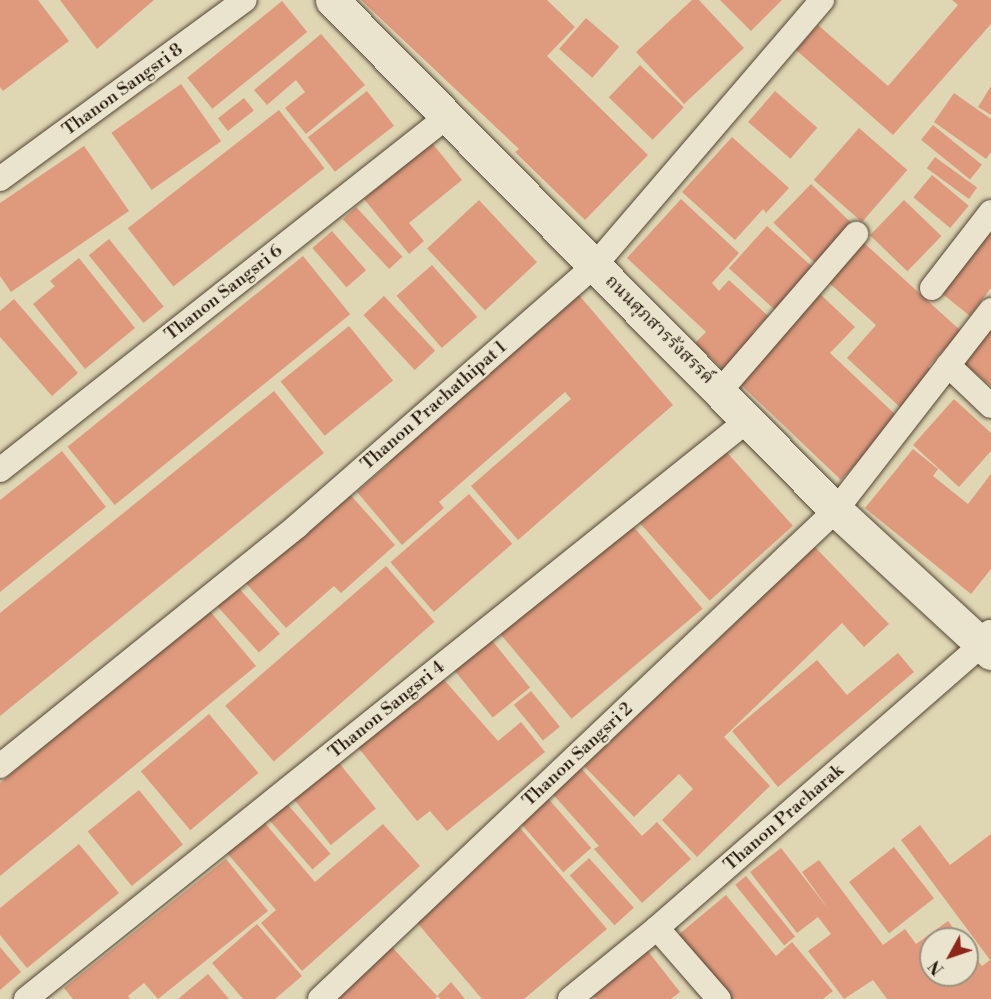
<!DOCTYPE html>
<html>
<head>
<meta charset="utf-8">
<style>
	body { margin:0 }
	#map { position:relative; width:991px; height:999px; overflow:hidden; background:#dfd6b4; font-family:"Libre Bodoni","Noto Serif Thai",serif }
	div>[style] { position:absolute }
	.building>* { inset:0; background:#df9a7e; transform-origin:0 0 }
	.roads { filter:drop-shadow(0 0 2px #544634) drop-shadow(0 0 2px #544634) }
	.street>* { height:24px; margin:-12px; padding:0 12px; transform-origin:12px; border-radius:12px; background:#eae4ce }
	.secondary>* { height:33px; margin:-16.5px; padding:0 16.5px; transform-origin:16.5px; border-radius:16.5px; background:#eae4ce }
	span { translate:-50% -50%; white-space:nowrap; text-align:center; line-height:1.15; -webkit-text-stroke:4.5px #eae4ce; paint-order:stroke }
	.street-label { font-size:18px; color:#25160a }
	.north { position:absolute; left:919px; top:927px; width:60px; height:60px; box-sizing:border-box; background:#eae4ce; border:2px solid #9b9280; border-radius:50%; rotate:230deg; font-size:16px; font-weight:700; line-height:24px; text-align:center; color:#25160a }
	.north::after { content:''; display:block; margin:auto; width:21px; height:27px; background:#8f2418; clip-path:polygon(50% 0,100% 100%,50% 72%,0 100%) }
</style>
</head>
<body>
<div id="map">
	<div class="building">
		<i style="clip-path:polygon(0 0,38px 0,69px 41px,3px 91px,0 87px)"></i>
		<i style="clip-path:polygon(60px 0,154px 0,97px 49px)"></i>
		<i style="clip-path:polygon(361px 0,547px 0,575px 27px,547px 56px,648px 155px,585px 220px,515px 152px,519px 149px)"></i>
		<i style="clip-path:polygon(692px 0,699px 0,744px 48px,684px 104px,636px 52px)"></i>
		<i style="clip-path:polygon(720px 0,782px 0,751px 31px)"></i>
		<i style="clip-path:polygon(952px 0,991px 0,991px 24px,893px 135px,796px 50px,818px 25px,888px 86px,958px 5px)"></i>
		<i style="left:282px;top:1px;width:40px;height:122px;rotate:51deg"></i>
		<i style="left:586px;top:18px;width:44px;height:41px;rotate:41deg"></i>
		<i style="clip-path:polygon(321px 34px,365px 85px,306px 134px,285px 108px,305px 92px,296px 80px,267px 105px,254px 90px)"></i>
		<i style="left:640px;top:65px;width:61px;height:45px;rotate:44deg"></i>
		<i style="left:181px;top:84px;width:70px;height:85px;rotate:55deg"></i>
		<i style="clip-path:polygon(991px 86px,991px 115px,978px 107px)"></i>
		<i style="left:367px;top:91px;width:44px;height:75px;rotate:52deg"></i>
		<i style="left:775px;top:91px;width:56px;height:41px;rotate:41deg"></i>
		<i style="clip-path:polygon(954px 93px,991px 119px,991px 152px,986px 159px,934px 122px)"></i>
		<i style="left:244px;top:98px;width:16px;height:33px;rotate:52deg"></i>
		<i style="left:279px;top:110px;width:74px;height:192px;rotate:52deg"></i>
		<i style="left:933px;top:125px;width:63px;height:19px;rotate:39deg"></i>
		<i style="left:859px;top:128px;width:64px;height:69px;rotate:41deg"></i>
		<i style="clip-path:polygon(732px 137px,789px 188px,766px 213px,763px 209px,735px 240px,682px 192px)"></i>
		<i style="clip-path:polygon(432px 143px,462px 180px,409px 223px,424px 241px,409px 254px,364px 199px)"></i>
		<i style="clip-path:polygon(84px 146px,129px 211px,11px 292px,0 276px,0 203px)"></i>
		<i style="left:935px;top:157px;width:52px;height:14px;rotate:36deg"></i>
		<i style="left:932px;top:175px;width:48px;height:29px;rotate:40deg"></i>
		<i style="left:811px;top:184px;width:57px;height:54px;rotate:44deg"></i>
		<i style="clip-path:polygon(681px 199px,739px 253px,712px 283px,719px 291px,729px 280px,768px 316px,752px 333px,755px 335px,723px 369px,695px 343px,706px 332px,627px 258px)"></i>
		<i style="left:479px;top:200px;width:85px;height:71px;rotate:47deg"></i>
		<i style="left:904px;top:200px;width:52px;height:49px;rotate:44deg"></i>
		<i style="left:356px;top:207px;width:68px;height:18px;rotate:47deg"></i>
		<i style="left:767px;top:226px;width:62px;height:57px;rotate:42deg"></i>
		<i style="clip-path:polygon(991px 227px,991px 288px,970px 316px,940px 292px)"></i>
		<i style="left:332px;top:231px;width:52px;height:26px;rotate:49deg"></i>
		<i style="left:109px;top:239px;width:87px;height:26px;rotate:51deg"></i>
		<i style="clip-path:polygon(863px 242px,961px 331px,928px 367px,935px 373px,902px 409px,847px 358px,876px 325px,827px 281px)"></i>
		<i style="left:303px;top:256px;width:75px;height:303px;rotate:51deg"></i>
		<i style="clip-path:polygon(79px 258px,135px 328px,85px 369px,33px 304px,55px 286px,50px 281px)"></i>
		<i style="left:432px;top:265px;width:69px;height:47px;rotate:49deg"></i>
		<i style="clip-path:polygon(819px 293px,855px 327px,830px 353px,899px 418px,841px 480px,736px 380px)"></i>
		<i style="clip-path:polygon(578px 294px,673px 405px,518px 540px,471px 486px,571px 399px,565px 392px,439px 502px,444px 508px,402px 545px,357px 492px,390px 463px,388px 459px)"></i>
		<i style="left:384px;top:296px;width:75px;height:28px;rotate:47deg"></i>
		<i style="clip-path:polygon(14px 299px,78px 373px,52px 396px,0 337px,0 311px)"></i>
		<i style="clip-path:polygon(991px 324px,991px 386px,962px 362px)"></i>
		<i style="left:349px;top:326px;width:70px;height:88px;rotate:51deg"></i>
		<i style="clip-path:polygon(274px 391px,324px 453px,0 716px,0 613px)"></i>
		<i style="clip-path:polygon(954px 399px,991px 433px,991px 451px,959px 487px,913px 445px)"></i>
		<i style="left:722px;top:447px;width:106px;height:112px;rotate:48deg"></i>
		<i style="clip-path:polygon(913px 449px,938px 469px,933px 476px,968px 504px,991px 474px,991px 569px,971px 594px,865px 508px)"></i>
		<i style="clip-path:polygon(62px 451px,106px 507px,0 592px,0 500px)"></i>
		<i style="clip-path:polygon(347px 491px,395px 545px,341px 593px,334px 586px,286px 628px,244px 581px)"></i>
		<i style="left:469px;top:494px;width:66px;height:104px;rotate:49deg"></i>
		<i style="left:628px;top:520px;width:116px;height:171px;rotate:50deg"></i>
		<i style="clip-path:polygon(814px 546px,889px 624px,864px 647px,842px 623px,724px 737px,770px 786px,697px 857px,662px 820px,693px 789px,679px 774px,634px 817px,584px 766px,638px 715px,632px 709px,697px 647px,703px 654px)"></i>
		<i style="left:386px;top:566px;width:74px;height:213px;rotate:49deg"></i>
		<i style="left:235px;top:584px;width:67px;height:28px;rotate:48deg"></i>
		<i style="clip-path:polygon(209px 610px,256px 666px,0 876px,0 783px)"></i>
		<i style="left:486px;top:633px;width:70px;height:48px;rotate:51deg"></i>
		<i style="clip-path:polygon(898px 653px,914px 672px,778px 787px,732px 731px,817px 660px,847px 695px)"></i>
		<i style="clip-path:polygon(438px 673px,498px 741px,521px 722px,545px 752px,447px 831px,430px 811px,417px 821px,353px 741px)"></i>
		<i style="left:531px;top:691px;width:46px;height:22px;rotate:51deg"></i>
		<i style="left:209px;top:714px;width:77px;height:89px;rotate:50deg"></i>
		<i style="left:335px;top:758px;width:65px;height:58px;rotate:51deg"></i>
		<i style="clip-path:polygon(578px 765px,642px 836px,657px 822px,691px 859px,642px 903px,594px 849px,599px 846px,550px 791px)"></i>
		<i style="left:139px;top:790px;width:70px;height:66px;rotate:51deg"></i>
		<i style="left:546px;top:796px;width:69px;height:37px;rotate:49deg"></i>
		<i style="left:282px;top:798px;width:74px;height:24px;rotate:49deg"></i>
		<i style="clip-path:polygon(264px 822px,315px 882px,383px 824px,420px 866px,302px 971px,261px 923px,276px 910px,227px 853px)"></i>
		<i style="clip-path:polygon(920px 825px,950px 865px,991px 834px,991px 999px,887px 999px,873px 980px,844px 999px,808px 951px,831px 934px,818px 917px,797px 933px,750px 872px,781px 848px,829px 910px,802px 872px,819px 860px,883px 945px,905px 929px,916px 944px,948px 921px,961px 939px,931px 939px,931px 975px,967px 975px,967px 947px,982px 966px,990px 960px,901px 840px)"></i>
		<i style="clip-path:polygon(520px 828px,607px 929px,524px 999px,482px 999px,413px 918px)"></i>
		<i style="clip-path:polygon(79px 844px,119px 893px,27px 968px,0 935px,0 908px)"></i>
		<i style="left:894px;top:847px;width:65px;height:57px;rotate:52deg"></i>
		<i style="left:589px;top:858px;width:67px;height:26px;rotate:48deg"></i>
		<i style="clip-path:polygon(226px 859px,268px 911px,158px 999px,144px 983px,128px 996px,130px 999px,73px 999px,64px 988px)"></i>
		<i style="left:746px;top:876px;width:78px;height:14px;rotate:51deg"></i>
		<i style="clip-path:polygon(726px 895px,776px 956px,792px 942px,833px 991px,823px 999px,731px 999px,678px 935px)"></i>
		<i style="clip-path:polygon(257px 924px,302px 976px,275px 999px,243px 999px,212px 963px)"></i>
		<i style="clip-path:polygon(0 947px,21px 972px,0 990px)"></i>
		<i style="clip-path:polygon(392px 947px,437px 996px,451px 982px,465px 999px,440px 999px,438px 996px,435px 999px,331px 999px)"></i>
		<i style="clip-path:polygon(647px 950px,680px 992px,671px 999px,596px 999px,591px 993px)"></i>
		<i style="clip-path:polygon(208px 974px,229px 999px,178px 999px)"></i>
	</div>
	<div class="roads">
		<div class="street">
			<i style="left:0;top:179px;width:303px;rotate:-36.2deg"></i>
			<i style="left:932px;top:288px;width:96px;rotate:-52.2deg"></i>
			<i style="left:948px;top:365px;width:59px;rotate:43.6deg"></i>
			<i style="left:720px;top:391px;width:208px;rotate:-49.1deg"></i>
			<i style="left:0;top:470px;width:571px;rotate:-38.32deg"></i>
			<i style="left:0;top:766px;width:382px;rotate:-38.9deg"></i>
			<i style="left:297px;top:526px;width:396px;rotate:-41.2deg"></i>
			<i style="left:595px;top:265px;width:349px;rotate:-49.4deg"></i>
			<i style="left:657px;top:928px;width:94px;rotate:48.9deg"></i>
			<i style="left:26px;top:999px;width:925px;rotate:-38.73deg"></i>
			<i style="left:320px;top:999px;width:711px;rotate:-43.46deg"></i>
			<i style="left:836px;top:510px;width:253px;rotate:-52.2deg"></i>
			<i style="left:570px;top:999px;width:112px;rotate:-39.2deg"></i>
			<i style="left:657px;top:928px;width:430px;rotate:-41.1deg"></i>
			<i style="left:981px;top:645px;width:16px;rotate:-55deg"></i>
		</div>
		<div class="secondary">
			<i style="left:332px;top:0;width:717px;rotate:45.34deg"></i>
			<i style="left:836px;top:510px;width:211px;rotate:42.7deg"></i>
		</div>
	</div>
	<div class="street-label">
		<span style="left:123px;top:90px;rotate:-36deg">Thanon Sangsri 8</span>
		<span style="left:224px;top:293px;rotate:-38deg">Thanon Sangsri 6</span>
		<span style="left:659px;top:330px;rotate:45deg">ถนนศุภสารรังสรรค์</span>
		<span style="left:434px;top:406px;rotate:-41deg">Thanon Prachathipat 1</span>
		<span style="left:387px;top:710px;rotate:-39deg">Thanon Sangsri 4</span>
		<span style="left:578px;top:755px;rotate:-43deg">Thanon Sangsri 2</span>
		<span style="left:784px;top:818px;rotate:-41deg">Thanon Pracharak</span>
	</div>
	<div class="north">N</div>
</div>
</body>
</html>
